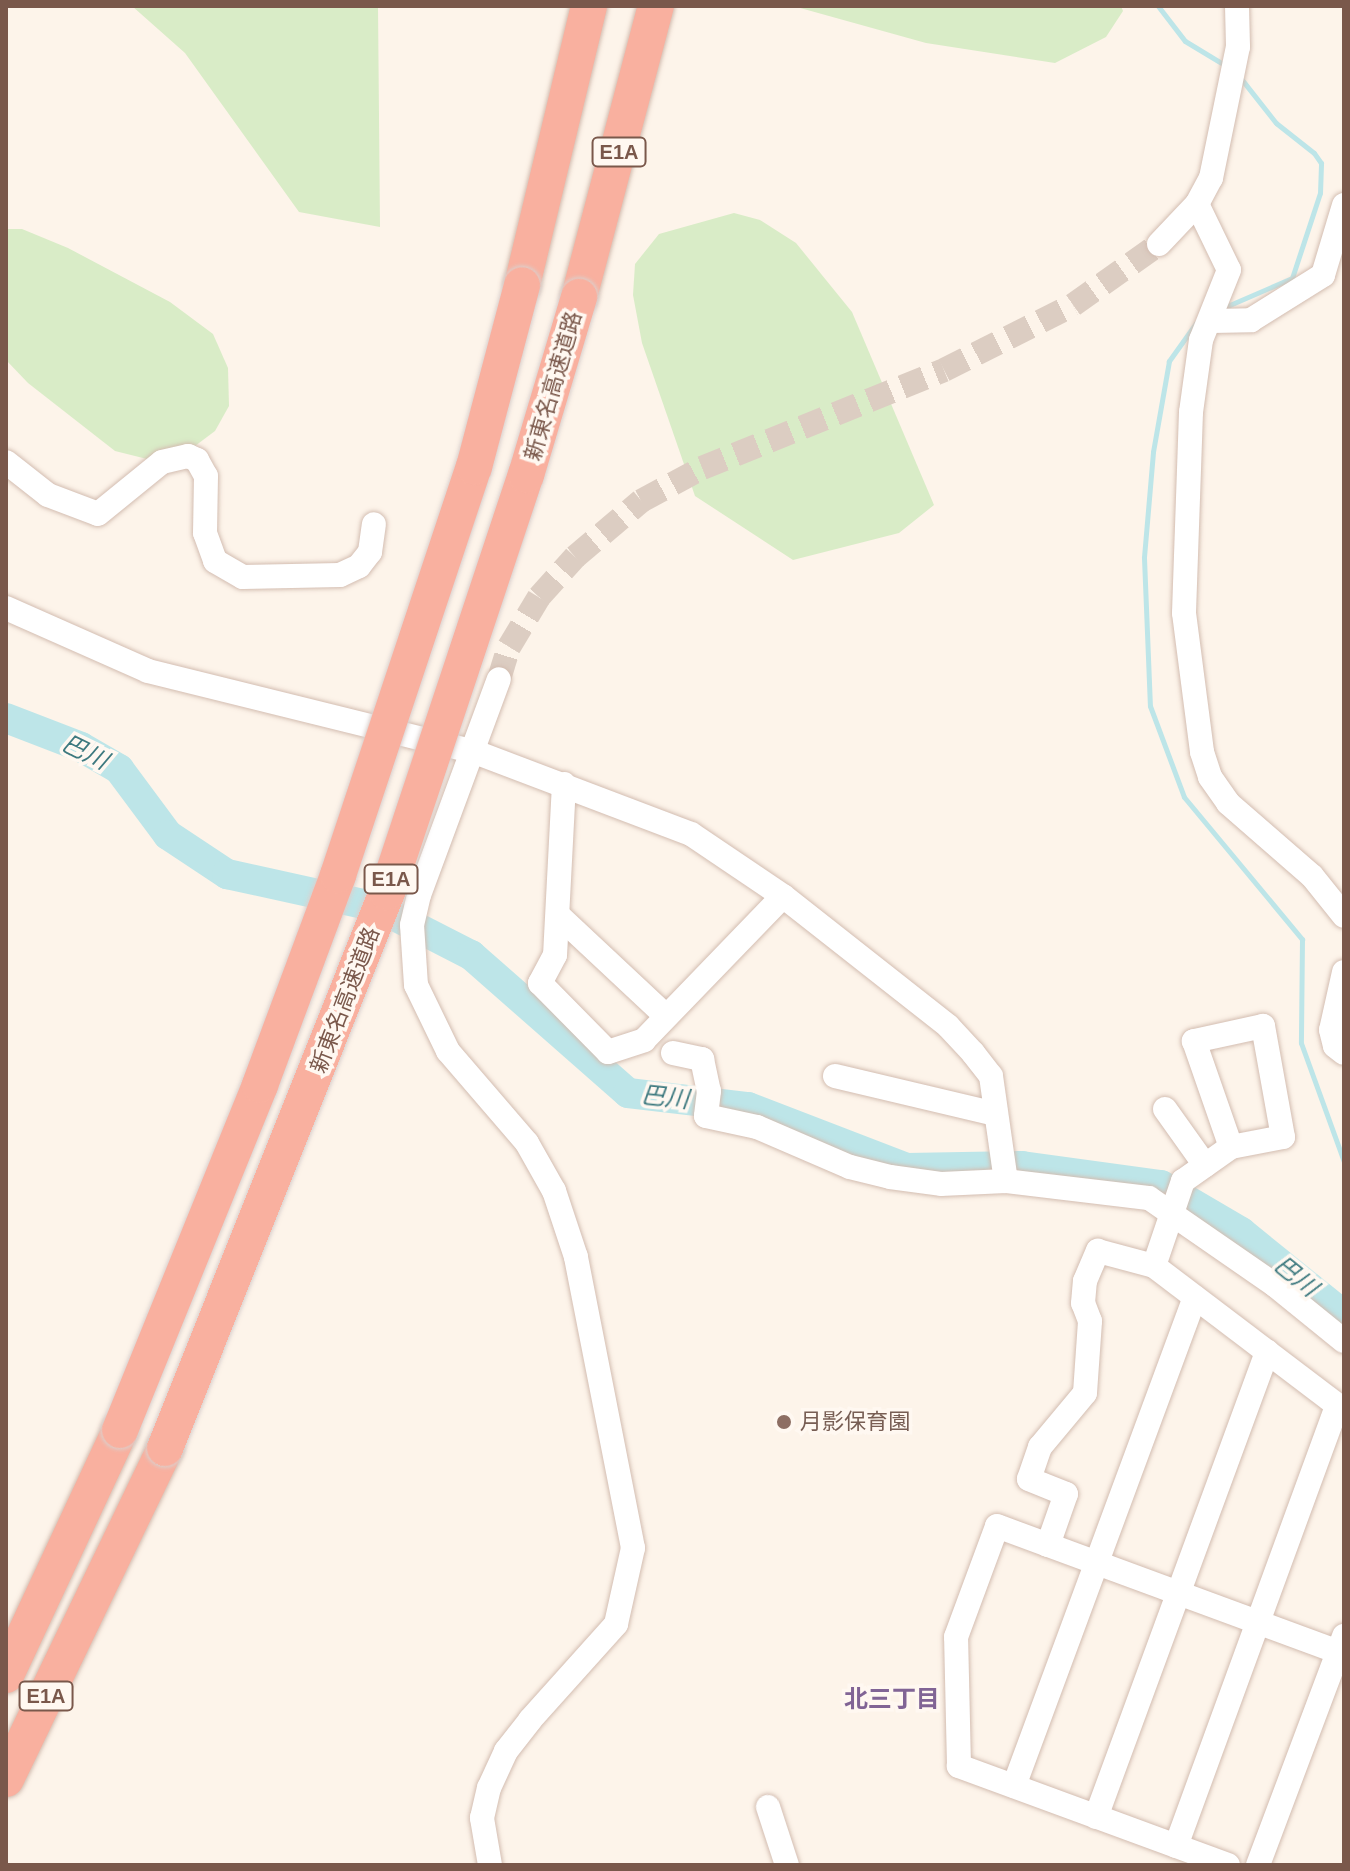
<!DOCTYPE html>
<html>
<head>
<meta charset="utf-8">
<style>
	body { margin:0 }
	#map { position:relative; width:1350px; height:1871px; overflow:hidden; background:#fdf4ea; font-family:Helvetica,"Noto Sans JP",sans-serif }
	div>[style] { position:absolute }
	.green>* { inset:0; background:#d9ecc7 }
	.stream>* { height:5px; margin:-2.5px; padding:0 2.5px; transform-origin:2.5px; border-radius:2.5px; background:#bde5e8 }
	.river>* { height:30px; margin:-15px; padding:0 15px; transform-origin:15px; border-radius:15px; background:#bde5e8 }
	.minor-tunnel>* { height:24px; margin-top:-12px; transform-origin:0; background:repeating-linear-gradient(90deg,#dccdc2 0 24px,transparent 0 36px) }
	.roads { filter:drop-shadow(0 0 2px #d3bdb1) drop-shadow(0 0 2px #d3bdb1) }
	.minor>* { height:24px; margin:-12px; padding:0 12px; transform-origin:12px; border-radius:12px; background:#fff }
	.highway>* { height:36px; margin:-18px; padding:0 18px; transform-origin:18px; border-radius:18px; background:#f9b09f }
	.bridges { filter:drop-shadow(0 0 2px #dad0cd) drop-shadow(0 0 2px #dad0cd) }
	.highway-bridge>* { height:36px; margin:-18px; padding:0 18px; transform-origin:18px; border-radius:18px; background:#f9b09f }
	.dots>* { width:22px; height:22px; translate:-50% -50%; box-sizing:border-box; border:4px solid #fff8f1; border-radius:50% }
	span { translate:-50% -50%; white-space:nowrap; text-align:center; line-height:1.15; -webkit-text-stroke:7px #fff8f1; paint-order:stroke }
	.shield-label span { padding:2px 6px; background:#fff8f1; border:2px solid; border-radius:6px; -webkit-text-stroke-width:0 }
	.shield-label { font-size:20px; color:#7a584b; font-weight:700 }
	.street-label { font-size:22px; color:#7a584b }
	.education-label { font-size:22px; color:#785e54 }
	.left { translate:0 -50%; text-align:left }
	.water-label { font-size:24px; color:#3d797f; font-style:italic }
	.neighbourhood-label { font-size:24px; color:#816495; font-weight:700 }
	.frame { position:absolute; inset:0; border:8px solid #7a584b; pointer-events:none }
</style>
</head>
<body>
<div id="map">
	<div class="green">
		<i style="clip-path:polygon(132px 6px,378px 6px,380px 227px,299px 212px,185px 53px)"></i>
		<i style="clip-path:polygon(793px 6px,1121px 6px,1123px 11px,1106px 37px,1055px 63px,926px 43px)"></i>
		<i style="clip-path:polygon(734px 213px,760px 220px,796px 243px,852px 312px,934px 505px,899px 533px,793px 560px,695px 496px,642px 343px,633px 295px,635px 264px,659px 234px)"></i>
		<i style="clip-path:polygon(6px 229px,22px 229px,68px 248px,170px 302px,213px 334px,228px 368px,229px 406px,215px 431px,183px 455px,151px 460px,115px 451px,28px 383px,6px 360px)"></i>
	</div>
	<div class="stream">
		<i style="left:1158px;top:6px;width:44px;rotate:52.4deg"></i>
		<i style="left:1185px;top:41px;width:50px;rotate:31.2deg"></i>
		<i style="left:1225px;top:307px;width:73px;rotate:-23.4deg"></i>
		<i style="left:1292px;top:278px;width:89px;rotate:-71.8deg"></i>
		<i style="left:1320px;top:193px;width:30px;rotate:-88deg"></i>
		<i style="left:1321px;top:163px;width:12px;rotate:-125deg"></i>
		<i style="left:1314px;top:153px;width:48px;rotate:-141.7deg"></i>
		<i style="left:1276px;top:123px;width:60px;rotate:-128.2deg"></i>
		<i style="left:1196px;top:323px;width:47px;rotate:125.4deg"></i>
		<i style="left:1169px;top:361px;width:92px;rotate:100deg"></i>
		<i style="left:1153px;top:452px;width:106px;rotate:94.9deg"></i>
		<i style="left:1144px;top:558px;width:148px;rotate:87.7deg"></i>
		<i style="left:1150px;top:706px;width:97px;rotate:69.5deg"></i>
		<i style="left:1184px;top:797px;width:185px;rotate:50.3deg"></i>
		<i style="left:1302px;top:939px;width:104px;rotate:90.6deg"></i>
		<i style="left:1301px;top:1043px;width:127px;rotate:70.1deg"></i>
	</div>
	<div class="river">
		<i style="left:6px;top:718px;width:80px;rotate:21.1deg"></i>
		<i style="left:81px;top:747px;width:44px;rotate:30.1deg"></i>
		<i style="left:119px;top:769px;width:82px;rotate:53.4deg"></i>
		<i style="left:168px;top:835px;width:71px;rotate:33.5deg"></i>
		<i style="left:227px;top:874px;width:154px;rotate:12.4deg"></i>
		<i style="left:377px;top:907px;width:106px;rotate:27.1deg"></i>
		<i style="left:471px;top:955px;width:209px;rotate:41.3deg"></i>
		<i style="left:628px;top:1093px;width:121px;rotate:6.7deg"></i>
		<i style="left:748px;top:1107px;width:170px;rotate:21deg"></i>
		<i style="left:907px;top:1168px;width:115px;rotate:-1deg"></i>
		<i style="left:1022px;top:1166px;width:140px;rotate:7.8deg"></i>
		<i style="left:1161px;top:1185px;width:93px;rotate:30.4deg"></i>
		<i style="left:1241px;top:1232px;width:132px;rotate:38.9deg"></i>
	</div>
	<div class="minor-tunnel">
		<i style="left:499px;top:679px;width:34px;rotate:-73deg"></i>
		<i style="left:509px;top:647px;width:58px;rotate:-59deg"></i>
		<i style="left:539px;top:597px;width:54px;rotate:-48deg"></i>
		<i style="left:575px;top:557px;width:87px;rotate:-40.3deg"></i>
		<i style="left:641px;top:501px;width:69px;rotate:-28.4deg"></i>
		<i style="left:702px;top:468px;width:261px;rotate:-22deg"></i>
		<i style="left:944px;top:370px;width:144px;rotate:-26.7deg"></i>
		<i style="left:1073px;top:305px;width:105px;rotate:-35.3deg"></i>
	</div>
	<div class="roads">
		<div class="minor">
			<i style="left:1197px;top:204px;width:73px;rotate:64.1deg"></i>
			<i style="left:1229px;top:270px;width:75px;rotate:111.8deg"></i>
			<i style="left:1201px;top:340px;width:73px;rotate:97.9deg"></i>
			<i style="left:1191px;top:412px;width:201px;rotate:92deg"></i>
			<i style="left:1184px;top:613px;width:140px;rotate:82.6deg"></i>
			<i style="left:1202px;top:752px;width:26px;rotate:72deg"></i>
			<i style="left:1210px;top:777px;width:32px;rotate:55deg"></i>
			<i style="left:1228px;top:803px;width:111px;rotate:41deg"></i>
			<i style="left:1312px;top:876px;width:51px;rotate:51.3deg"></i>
			<i style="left:1159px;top:244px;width:55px;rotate:-46.5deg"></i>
			<i style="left:1197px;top:204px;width:30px;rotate:-62deg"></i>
			<i style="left:1211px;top:178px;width:134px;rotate:-78.4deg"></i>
			<i style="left:1238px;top:47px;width:41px;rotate:-91.4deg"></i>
			<i style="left:1212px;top:321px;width:39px;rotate:-1deg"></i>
			<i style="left:1251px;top:320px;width:85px;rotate:-32deg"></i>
			<i style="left:1323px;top:275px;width:73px;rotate:-73.3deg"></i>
			<i style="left:6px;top:462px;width:53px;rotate:38.2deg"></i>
			<i style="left:48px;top:495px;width:53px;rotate:20.8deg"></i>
			<i style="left:98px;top:514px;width:82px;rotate:-39.1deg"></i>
			<i style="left:162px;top:462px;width:27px;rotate:-13deg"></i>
			<i style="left:188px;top:456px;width:10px;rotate:24deg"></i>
			<i style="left:197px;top:460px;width:18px;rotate:61deg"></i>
			<i style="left:206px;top:476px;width:57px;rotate:91deg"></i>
			<i style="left:205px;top:533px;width:30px;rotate:70deg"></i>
			<i style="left:215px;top:561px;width:32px;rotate:30deg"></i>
			<i style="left:243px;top:577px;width:97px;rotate:-1.2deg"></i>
			<i style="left:340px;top:575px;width:21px;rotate:-25deg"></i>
			<i style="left:359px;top:566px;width:18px;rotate:-52deg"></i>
			<i style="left:370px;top:552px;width:28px;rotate:-82deg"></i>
			<i style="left:6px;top:608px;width:155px;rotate:23.9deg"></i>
			<i style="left:148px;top:671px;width:337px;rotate:13.9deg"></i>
			<i style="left:475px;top:752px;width:231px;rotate:20.8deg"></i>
			<i style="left:691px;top:834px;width:111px;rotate:34deg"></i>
			<i style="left:783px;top:896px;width:210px;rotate:38.2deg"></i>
			<i style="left:948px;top:1026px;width:37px;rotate:47deg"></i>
			<i style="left:973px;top:1053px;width:29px;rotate:52deg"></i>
			<i style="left:991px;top:1076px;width:106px;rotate:81.9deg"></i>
			<i style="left:1006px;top:1181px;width:144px;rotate:6.8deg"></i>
			<i style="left:1149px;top:1198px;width:155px;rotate:34.7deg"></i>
			<i style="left:1276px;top:1286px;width:87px;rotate:39deg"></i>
			<i style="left:564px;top:784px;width:171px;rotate:93deg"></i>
			<i style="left:555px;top:955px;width:32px;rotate:118deg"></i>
			<i style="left:540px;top:983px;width:97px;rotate:45.4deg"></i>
			<i style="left:608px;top:1052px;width:38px;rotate:-18deg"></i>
			<i style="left:644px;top:1040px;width:200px;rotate:-46deg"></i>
			<i style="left:559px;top:916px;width:146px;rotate:43.1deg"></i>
			<i style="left:1344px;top:972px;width:59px;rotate:102.6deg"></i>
			<i style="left:1331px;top:1030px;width:16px;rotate:76deg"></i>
			<i style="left:1335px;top:1046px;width:11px;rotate:38deg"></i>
			<i style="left:673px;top:1053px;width:30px;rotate:12deg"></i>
			<i style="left:702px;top:1059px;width:33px;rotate:78deg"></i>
			<i style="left:709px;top:1091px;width:25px;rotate:97deg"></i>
			<i style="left:706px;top:1116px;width:52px;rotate:12.2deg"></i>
			<i style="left:757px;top:1127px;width:101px;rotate:23.3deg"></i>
			<i style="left:850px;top:1167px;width:41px;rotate:14deg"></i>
			<i style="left:890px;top:1177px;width:51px;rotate:7.8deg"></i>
			<i style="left:941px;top:1184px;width:65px;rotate:-2.6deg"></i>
			<i style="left:835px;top:1076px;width:165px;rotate:13.3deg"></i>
			<i style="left:1165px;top:1109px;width:69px;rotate:54.5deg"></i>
			<i style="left:1154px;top:1266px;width:90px;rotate:-71.2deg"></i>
			<i style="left:1183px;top:1181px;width:59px;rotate:-35.3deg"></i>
			<i style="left:1231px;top:1147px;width:53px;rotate:-10.9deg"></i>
			<i style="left:1283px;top:1137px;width:113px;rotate:-100.2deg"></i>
			<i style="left:1263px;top:1026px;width:71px;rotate:167.7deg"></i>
			<i style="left:1194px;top:1041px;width:112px;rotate:70.8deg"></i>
			<i style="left:1048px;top:1545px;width:315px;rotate:20.2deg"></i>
			<i style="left:1014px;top:1786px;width:521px;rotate:-69.69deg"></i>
			<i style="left:768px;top:1807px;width:61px;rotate:71.9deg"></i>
			<i style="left:1096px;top:1817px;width:496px;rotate:-69.8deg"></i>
			<i style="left:1176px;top:1846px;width:469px;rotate:-69.9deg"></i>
			<i style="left:490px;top:1865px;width:48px;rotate:-99.7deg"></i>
			<i style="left:482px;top:1818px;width:31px;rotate:-77deg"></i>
			<i style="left:489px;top:1788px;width:41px;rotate:-65.3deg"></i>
			<i style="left:506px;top:1751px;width:39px;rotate:-52deg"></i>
			<i style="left:530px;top:1720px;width:129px;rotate:-48.1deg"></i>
			<i style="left:616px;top:1624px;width:78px;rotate:-77.4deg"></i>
			<i style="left:633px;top:1548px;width:297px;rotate:-101.1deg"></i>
			<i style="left:576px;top:1257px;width:70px;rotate:-108.4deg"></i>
			<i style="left:554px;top:1191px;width:55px;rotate:-119.4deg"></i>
			<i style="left:527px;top:1143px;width:121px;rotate:-130.7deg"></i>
			<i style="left:448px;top:1051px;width:73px;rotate:-115.9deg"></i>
			<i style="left:416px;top:985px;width:60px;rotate:-93.8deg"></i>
			<i style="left:412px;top:925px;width:31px;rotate:-77deg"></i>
			<i style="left:419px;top:895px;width:230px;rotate:-69.7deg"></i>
			<i style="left:1228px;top:1865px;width:287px;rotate:-159.8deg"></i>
			<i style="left:959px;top:1766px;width:129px;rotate:-91.3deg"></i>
			<i style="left:956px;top:1637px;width:118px;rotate:-69.7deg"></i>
			<i style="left:997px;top:1526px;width:54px;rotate:20.4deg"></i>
			<i style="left:1048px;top:1545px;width:54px;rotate:-70.6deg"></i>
			<i style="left:1066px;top:1494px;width:40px;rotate:-158deg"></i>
			<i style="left:1029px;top:1479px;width:34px;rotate:-71deg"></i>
			<i style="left:1040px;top:1447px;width:70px;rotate:-50.2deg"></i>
			<i style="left:1085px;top:1393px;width:72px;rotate:-86deg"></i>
			<i style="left:1090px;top:1321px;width:19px;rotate:-111deg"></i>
			<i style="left:1083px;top:1303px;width:22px;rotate:-85deg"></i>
			<i style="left:1085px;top:1281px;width:33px;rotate:-67deg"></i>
			<i style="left:1098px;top:1251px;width:58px;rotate:15deg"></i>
			<i style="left:1154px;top:1266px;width:238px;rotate:37.2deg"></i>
			<i style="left:1258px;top:1865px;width:245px;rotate:-69.4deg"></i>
		</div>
		<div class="highway">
			<i style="left:522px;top:285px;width:287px;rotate:-76.5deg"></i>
			<i style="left:579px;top:297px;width:301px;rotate:-75.2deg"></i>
			<i style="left:6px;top:1675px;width:270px;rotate:-65deg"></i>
			<i style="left:6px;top:1779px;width:367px;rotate:-64.3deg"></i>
		</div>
	</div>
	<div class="bridges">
		<div class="highway-bridge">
			<i style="left:120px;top:1430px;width:372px;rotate:-67.9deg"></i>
			<i style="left:260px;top:1085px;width:224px;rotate:-69.6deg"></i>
			<i style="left:338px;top:875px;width:430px;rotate:-71.6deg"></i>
			<i style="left:474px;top:467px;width:188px;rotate:-75.2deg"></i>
			<i style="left:165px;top:1448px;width:599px;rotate:-68.23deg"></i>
			<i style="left:387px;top:892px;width:440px;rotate:-71.6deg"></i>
			<i style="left:526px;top:475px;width:186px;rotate:-73.4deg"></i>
		</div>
	</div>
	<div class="dots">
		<i style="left:784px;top:1422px;background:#8d6e63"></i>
	</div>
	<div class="shield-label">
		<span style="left:619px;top:152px">E1A</span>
		<span style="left:391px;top:879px">E1A</span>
		<span style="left:46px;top:1696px">E1A</span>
	</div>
	<div class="street-label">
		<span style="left:553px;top:386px;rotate:-74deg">新東名高速道路</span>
		<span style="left:345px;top:1000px;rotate:-69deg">新東名高速道路</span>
	</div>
	<div class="education-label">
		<span class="left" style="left:800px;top:1422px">月影保育園</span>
	</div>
	<div class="water-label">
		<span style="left:85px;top:752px;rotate:26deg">巴川</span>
		<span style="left:665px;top:1097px;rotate:6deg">巴川</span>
		<span style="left:1296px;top:1276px;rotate:39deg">巴川</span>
	</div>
	<div class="neighbourhood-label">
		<span style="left:892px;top:1699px">北三丁目</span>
	</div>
	<div class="frame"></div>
</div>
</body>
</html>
